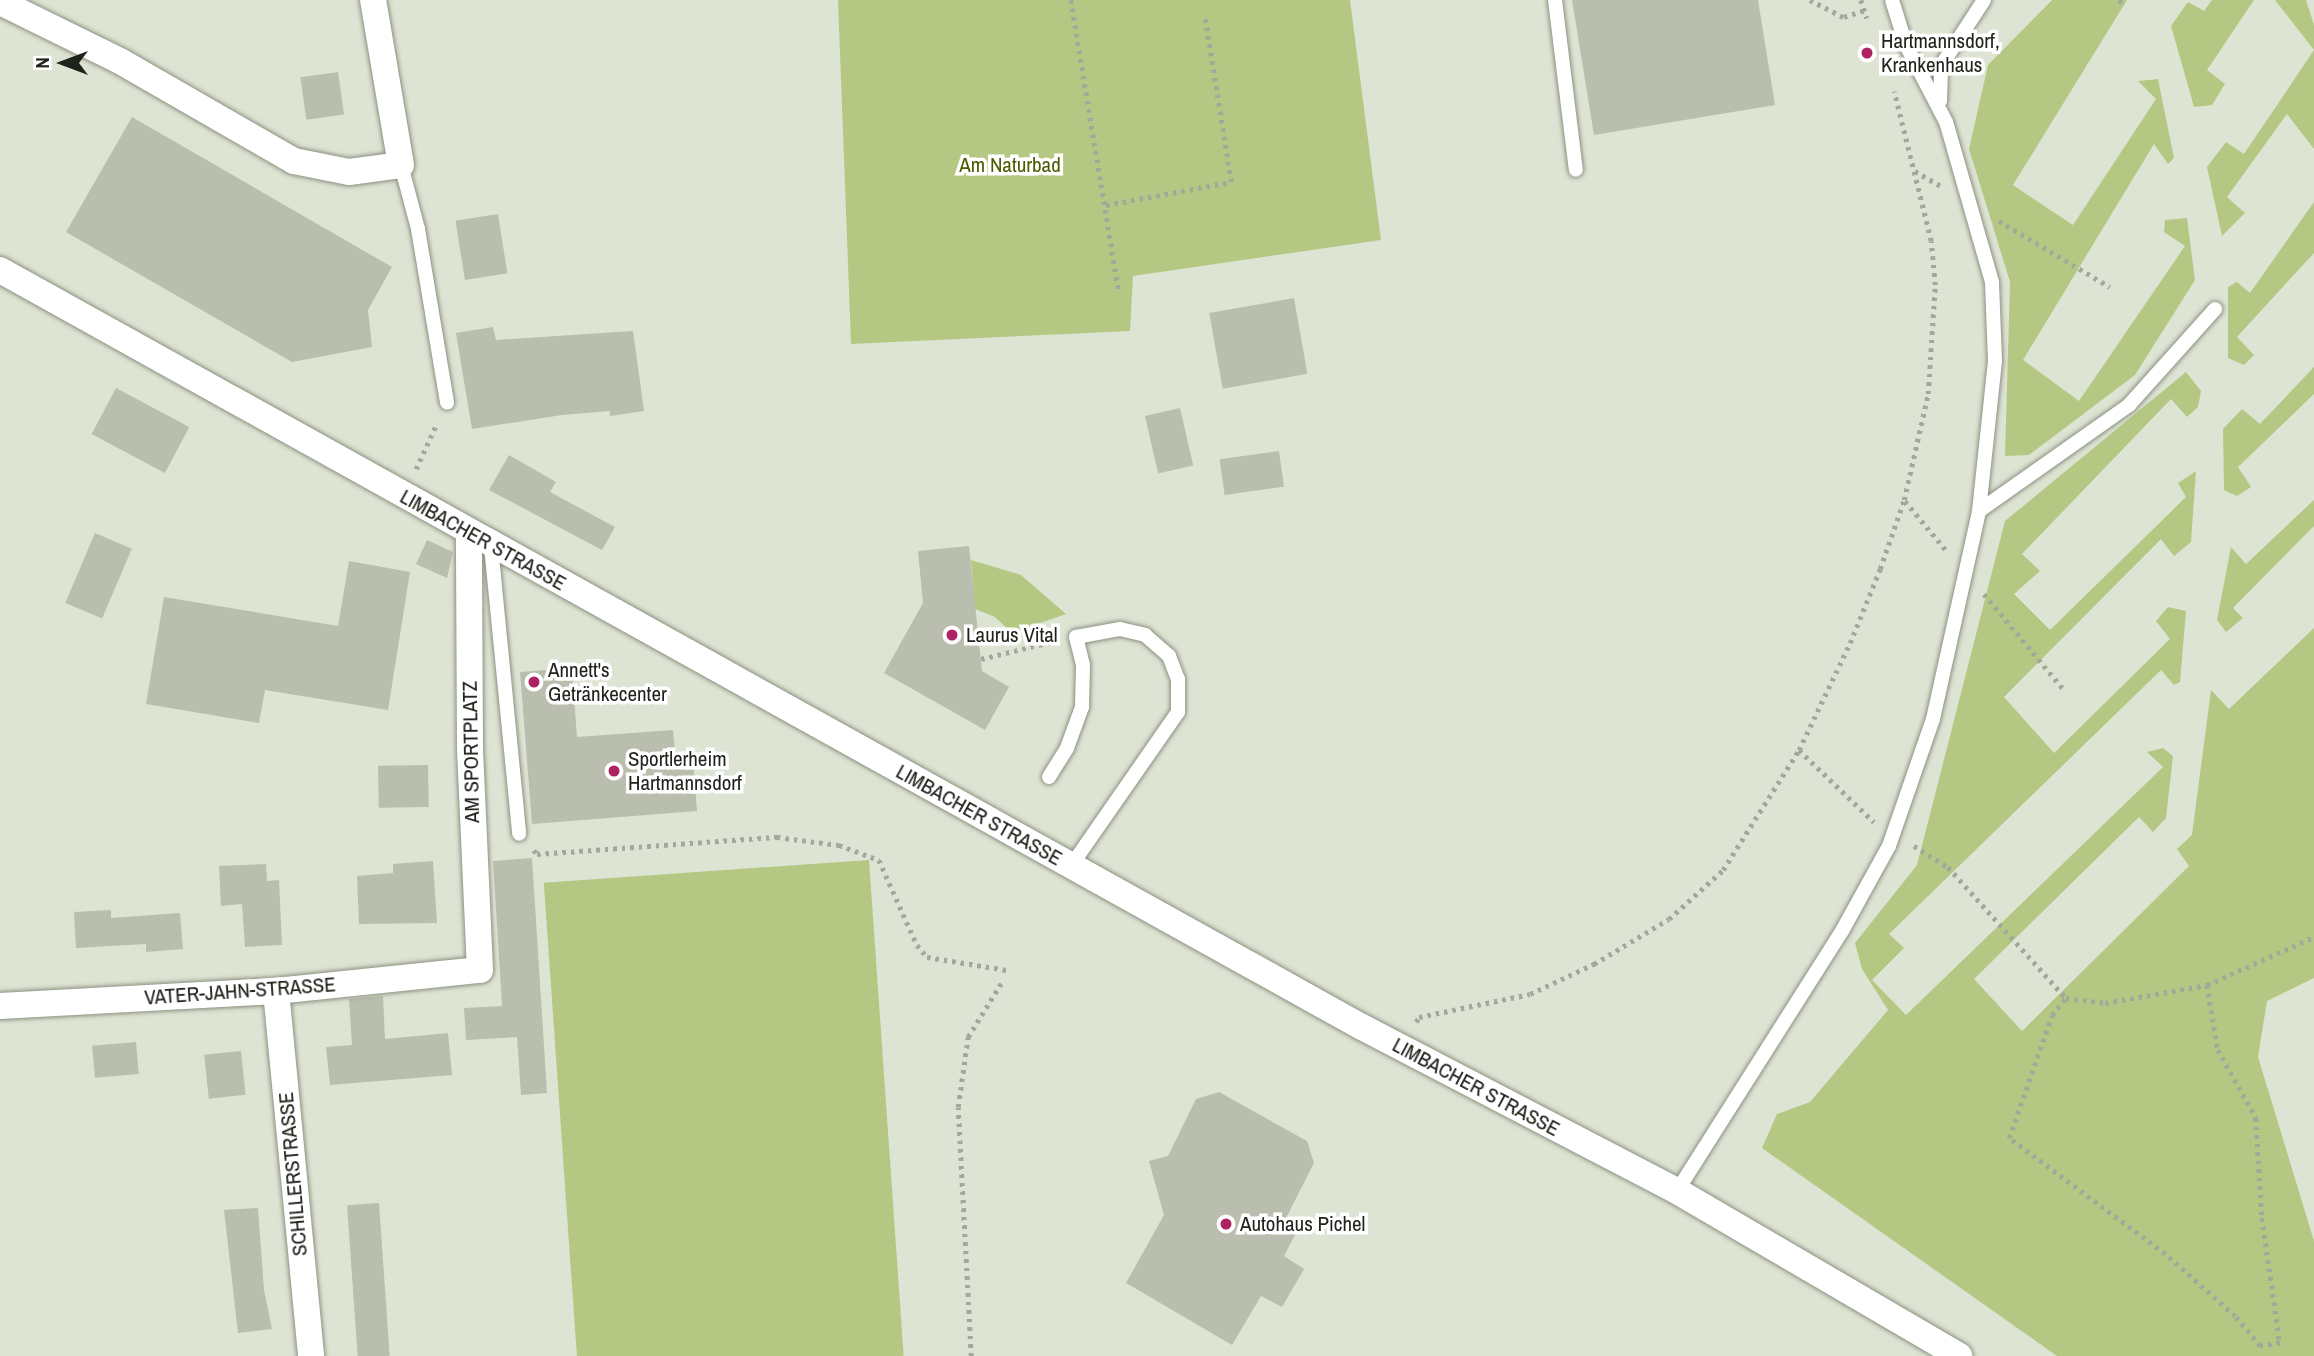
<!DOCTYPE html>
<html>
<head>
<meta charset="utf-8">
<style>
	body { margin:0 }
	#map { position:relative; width:2314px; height:1356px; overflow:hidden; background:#dee4d3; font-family:"Archivo Narrow",sans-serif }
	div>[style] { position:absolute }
	.green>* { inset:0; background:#b5c883; transform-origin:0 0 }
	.building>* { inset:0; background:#b9beae; transform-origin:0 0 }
	.path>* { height:4.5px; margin-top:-2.25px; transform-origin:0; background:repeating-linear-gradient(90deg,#a3a89a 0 3.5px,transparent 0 8.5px) }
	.roads { filter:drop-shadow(0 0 2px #8c9181) drop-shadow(0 0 2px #8c9181) }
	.lane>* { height:14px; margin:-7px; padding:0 7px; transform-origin:7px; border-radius:7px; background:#fff }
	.street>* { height:26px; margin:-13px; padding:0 13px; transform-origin:13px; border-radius:13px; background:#fff }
	.dots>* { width:19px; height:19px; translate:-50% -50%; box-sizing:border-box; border:4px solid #fff; border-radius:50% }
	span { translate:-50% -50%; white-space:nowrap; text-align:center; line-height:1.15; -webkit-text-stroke:7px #fff; paint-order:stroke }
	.poi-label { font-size:21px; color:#20221c }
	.left { translate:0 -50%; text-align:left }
	.park-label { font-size:21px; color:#4a5b00 }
	.street-label { font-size:21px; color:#20221c }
	.north { position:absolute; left:28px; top:28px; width:70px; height:70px; -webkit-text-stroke:5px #fff; paint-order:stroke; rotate:270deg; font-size:19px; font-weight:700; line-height:28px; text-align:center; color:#20221c }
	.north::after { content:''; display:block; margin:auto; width:24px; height:32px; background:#20221c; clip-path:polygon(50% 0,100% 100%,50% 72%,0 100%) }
</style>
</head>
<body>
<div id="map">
	<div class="green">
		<i style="clip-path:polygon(838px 0,1350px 0,1381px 240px,1133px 276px,1130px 331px,851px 344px)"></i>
		<i style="clip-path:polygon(2052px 0,2127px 0,2013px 185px,2073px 225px,2156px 99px,2138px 81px,2158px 79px,2174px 158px,2168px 164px,2154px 144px,2023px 360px,2079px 401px,2185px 246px,2164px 232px,2165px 220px,2187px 218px,2195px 280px,2135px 375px,2029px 455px,2005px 456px,2010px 282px,1969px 149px,1988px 65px)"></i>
		<i style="clip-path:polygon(2212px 0,2254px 0,2207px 70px,2225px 84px,2212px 105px,2194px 107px,2171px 26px,2188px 2px,2204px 11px)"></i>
		<i style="clip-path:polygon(2275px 0,2306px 0,2314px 25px,2314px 149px,2287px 114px,2227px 197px,2245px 213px,2222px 236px,2207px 167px,2226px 142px,2244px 154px,2314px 50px)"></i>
		<i style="clip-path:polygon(2314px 202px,2314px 253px,2237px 337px,2254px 355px,2244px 365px,2228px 358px,2228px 287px,2237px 282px,2250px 293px)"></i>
		<i style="clip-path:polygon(2314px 367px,2314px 394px,2238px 467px,2251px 487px,2237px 496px,2224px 490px,2223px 429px,2242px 409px,2260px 424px)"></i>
		<i style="clip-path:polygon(2186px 372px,2201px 391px,2198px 407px,2187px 417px,2171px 399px,2022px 554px,2040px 571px,2014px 594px,2050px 630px,2186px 497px,2178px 483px,2196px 471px,2191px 542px,2174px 556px,2161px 539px,2004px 697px,2054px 753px,2170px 639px,2156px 621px,2168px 607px,2186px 611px,2180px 682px,2174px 685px,2161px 670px,1889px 934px,1904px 948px,1872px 980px,1906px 1015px,2163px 767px,2147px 752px,2163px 748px,2173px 756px,2166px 818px,2153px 832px,2139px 817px,1974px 979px,2022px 1031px,2189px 866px,2177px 849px,2192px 835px,2211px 690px,2229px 709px,2314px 628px,2314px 978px,2267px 1001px,2258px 1057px,2314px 1241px,2314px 1356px,2057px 1356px,1762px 1148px,1777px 1114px,1810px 1102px,1888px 1010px,1862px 969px,1855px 943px,1917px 865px,2005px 521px)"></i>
		<i style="clip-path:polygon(2314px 500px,2314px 526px,2233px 608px,2243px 618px,2226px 632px,2217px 620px,2231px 547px,2246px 564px)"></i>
		<i style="clip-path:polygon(971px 560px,1021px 575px,1066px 614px,1012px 633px,995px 617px,975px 609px)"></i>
		<i style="left:869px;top:860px;width:497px;height:326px;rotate:86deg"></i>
	</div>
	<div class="building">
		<i style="clip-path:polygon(1572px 0,1758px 0,1775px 105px,1594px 135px)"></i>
		<i style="left:338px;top:72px;width:43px;height:38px;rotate:82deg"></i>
		<i style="clip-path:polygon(132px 117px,392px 267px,368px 310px,372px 347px,292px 362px,66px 232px)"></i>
		<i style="left:498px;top:214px;width:60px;height:43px;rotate:81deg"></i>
		<i style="left:1294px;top:298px;width:77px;height:86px;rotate:80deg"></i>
		<i style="clip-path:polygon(493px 327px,496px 340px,633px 331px,644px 411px,610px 416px,610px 411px,562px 415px,472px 429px,456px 333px)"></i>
		<i style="left:116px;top:388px;width:83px;height:52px;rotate:28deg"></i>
		<i style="left:1180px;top:408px;width:59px;height:36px;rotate:77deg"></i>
		<i style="left:1279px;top:451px;width:36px;height:60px;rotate:82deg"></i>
		<i style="clip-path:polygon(509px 455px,556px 482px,550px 492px,615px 527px,602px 550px,489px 490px)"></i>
		<i style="left:95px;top:533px;width:40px;height:76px;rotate:23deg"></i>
		<i style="clip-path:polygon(427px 540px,453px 552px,447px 578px,416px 564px)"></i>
		<i style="clip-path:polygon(969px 546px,982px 671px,1009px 687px,985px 730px,884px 673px,923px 603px,918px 551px)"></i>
		<i style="clip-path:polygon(349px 561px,410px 572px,388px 710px,265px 690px,259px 723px,146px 704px,164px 597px,338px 626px)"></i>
		<i style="clip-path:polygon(572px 668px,577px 737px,673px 730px,676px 760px,693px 759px,697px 811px,532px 824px,520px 672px)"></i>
		<i style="left:428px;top:765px;width:42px;height:50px;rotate:89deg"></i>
		<i style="clip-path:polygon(532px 858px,547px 1093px,521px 1095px,517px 1037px,466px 1040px,464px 1008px,502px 1006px,493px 861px)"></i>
		<i style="clip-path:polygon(433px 861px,437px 923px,359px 924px,357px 876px,393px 873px,393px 864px)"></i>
		<i style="clip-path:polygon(266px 864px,267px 881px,279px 880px,282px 945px,245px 947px,242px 904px,221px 906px,219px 866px)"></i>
		<i style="clip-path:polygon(111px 910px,111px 918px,180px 913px,183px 949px,146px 952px,146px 944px,76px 948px,74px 912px)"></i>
		<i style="clip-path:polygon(383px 996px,385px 1039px,448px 1033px,452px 1075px,330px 1085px,326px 1047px,352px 1045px,349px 999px)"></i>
		<i style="left:136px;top:1042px;width:32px;height:44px;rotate:85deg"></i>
		<i style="left:241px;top:1051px;width:44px;height:37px;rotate:84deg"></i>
		<i style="clip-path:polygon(1219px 1092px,1307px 1141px,1314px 1163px,1286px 1218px,1298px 1229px,1284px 1256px,1304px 1269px,1282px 1307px,1261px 1296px,1232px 1345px,1126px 1283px,1164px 1215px,1149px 1161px,1168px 1156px,1196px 1099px)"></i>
		<i style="left:379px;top:1203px;width:153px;height:32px;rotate:86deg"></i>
		<i style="clip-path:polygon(258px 1208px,264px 1290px,272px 1329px,238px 1333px,224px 1210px)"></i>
	</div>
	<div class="path">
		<i style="left:1071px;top:0;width:296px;rotate:80.7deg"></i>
		<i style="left:1810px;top:0;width:38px;rotate:27deg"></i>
		<i style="left:1844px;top:17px;width:22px;rotate:-18deg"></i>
		<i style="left:1861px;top:0;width:19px;rotate:72deg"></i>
		<i style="left:2119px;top:0;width:6px;rotate:39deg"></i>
		<i style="left:1915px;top:171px;width:30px;rotate:30deg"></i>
		<i style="left:1106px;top:205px;width:127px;rotate:-10.4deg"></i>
		<i style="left:1231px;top:182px;width:166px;rotate:-99deg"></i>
		<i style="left:1999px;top:221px;width:129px;rotate:30.7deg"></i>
		<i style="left:416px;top:469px;width:51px;rotate:-65.5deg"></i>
		<i style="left:1905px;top:501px;width:64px;rotate:50.1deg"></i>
		<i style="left:1984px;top:594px;width:126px;rotate:50.1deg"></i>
		<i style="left:981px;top:659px;width:76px;rotate:-13.7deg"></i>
		<i style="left:1799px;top:750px;width:104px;rotate:43.8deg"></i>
		<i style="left:1914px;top:846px;width:40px;rotate:32deg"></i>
		<i style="left:1948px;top:867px;width:176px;rotate:48deg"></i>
		<i style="left:534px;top:850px;width:5px;rotate:53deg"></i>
		<i style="left:537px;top:854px;width:241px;rotate:-4.1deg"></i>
		<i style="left:777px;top:837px;width:63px;rotate:7.4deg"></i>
		<i style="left:839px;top:845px;width:43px;rotate:20.6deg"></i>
		<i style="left:879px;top:860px;width:93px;rotate:65.9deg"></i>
		<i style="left:917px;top:945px;width:16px;rotate:50deg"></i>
		<i style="left:927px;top:957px;width:81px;rotate:9.2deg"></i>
		<i style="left:2207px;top:985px;width:66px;rotate:80.4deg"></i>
		<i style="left:2218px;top:1050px;width:78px;rotate:60.8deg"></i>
		<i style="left:2256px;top:1118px;width:100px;rotate:86.6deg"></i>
		<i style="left:2262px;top:1218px;width:126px;rotate:81.8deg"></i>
		<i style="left:2280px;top:1343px;width:20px;rotate:171deg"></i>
		<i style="left:2260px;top:1346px;width:39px;rotate:-130deg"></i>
		<i style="left:2235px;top:1316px;width:94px;rotate:-138.5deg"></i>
		<i style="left:2165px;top:1254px;width:194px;rotate:-143.4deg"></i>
		<i style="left:2009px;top:1138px;width:130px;rotate:-70.7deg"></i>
		<i style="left:2052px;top:1015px;width:22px;rotate:-51deg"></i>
		<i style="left:2066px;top:998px;width:39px;rotate:7deg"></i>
		<i style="left:2105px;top:1003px;width:104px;rotate:-10deg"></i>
		<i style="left:2207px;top:985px;width:117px;rotate:-24.2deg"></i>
		<i style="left:1416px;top:1022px;width:6px;rotate:-59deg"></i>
		<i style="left:1419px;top:1017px;width:113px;rotate:-11.7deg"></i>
		<i style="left:1530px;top:994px;width:71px;rotate:-25.1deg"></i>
		<i style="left:1594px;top:964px;width:87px;rotate:-31deg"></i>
		<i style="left:1669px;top:919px;width:73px;rotate:-42.2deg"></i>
		<i style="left:1723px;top:870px;width:142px;rotate:-57.7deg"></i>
		<i style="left:1799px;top:750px;width:119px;rotate:-64.5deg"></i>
		<i style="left:1850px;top:643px;width:80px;rotate:-67.9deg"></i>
		<i style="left:1880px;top:569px;width:73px;rotate:-70.8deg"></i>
		<i style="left:1904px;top:500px;width:109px;rotate:-77.2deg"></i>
		<i style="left:1928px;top:394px;width:109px;rotate:-86.3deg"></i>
		<i style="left:1935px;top:285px;width:44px;rotate:-95.2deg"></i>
		<i style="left:1931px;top:241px;width:154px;rotate:-103.9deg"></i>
		<i style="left:971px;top:1356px;width:249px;rotate:-93deg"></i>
		<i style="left:958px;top:1107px;width:71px;rotate:-81.9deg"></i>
		<i style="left:968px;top:1037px;width:67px;rotate:-58.4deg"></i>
	</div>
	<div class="roads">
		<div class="lane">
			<i style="left:1555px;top:0;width:171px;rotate:83deg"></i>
			<i style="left:1940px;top:101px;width:35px;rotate:-88deg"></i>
			<i style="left:1941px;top:66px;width:79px;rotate:-56.9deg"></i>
			<i style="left:401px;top:165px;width:66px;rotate:75.1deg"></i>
			<i style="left:418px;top:229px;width:176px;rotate:80.5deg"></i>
			<i style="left:1979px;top:511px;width:184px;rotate:-35.2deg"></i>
			<i style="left:2129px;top:405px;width:129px;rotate:-48.1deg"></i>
			<i style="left:491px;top:546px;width:289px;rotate:84.4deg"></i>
			<i style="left:1049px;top:777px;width:34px;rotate:-58deg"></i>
			<i style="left:1067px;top:748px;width:44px;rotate:-69.9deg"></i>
			<i style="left:1082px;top:707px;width:42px;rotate:-88.6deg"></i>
			<i style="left:1083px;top:665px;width:29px;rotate:-104deg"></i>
			<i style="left:1076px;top:637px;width:45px;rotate:-10.3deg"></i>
			<i style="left:1120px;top:629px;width:26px;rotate:13deg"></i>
			<i style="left:1145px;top:635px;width:32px;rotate:41deg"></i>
			<i style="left:1169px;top:656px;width:25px;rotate:69deg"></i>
			<i style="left:1178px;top:679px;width:33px;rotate:90deg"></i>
			<i style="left:1178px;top:712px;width:188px;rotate:124.8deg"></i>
			<i style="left:1677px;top:1191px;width:308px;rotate:-57.6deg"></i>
			<i style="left:1842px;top:931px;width:97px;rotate:-61.1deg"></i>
			<i style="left:1889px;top:846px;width:134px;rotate:-70.9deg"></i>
			<i style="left:1933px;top:719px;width:213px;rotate:-77.5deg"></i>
			<i style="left:1979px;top:511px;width:151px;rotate:-83.9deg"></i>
			<i style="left:1995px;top:361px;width:79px;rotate:-92.2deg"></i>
			<i style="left:1992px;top:282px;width:166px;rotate:-106deg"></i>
			<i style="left:1946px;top:122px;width:87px;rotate:-117.5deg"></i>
			<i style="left:1906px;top:45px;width:47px;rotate:-107.3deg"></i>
		</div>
		<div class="street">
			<i style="left:0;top:2px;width:134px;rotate:26.2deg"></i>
			<i style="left:120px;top:61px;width:201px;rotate:29.9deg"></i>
			<i style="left:294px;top:161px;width:56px;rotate:11.3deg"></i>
			<i style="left:349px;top:172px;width:52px;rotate:-7.7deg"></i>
			<i style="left:401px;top:165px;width:167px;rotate:-99.6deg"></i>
			<i style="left:0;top:270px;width:1558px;rotate:29.07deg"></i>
			<i style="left:1362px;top:1027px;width:355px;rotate:27.5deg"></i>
			<i style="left:1677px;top:1191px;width:327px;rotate:30.3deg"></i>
			<i style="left:276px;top:991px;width:367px;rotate:84.5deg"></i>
			<i style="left:0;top:1006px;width:276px;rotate:-3.1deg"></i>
			<i style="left:276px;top:991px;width:205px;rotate:-5.9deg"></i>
			<i style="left:480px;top:970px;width:222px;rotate:-92.6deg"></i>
			<i style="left:470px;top:748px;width:214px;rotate:-90.3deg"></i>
		</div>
	</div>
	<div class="dots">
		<i style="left:1867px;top:53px;background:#ac2263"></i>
		<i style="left:952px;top:635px;background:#ac2263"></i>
		<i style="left:534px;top:682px;background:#ac2263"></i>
		<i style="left:614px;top:771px;background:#ac2263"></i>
		<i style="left:1226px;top:1224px;background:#ac2263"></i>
	</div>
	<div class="poi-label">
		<span class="left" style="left:1881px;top:53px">Hartmannsdorf,<br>Krankenhaus</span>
		<span class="left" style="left:966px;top:635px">Laurus Vital</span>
		<span class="left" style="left:548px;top:682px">Annett's<br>Getränkecenter</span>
		<span class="left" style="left:628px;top:771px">Sportlerheim<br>Hartmannsdorf</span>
		<span class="left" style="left:1240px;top:1224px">Autohaus Pichel</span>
	</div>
	<div class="park-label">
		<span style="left:1010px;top:165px">Am Naturbad</span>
	</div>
	<div class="street-label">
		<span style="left:483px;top:540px;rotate:29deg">LIMBACHER STRASSE</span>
		<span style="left:471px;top:752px;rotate:-91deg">AM SPORTPLATZ</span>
		<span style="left:979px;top:815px;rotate:29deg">LIMBACHER STRASSE</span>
		<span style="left:240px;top:991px;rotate:-4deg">VATER-JAHN-STRASSE</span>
		<span style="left:1476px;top:1087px;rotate:28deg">LIMBACHER STRASSE</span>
		<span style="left:293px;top:1174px;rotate:-95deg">SCHILLERSTRASSE</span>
	</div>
	<div class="north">N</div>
</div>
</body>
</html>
